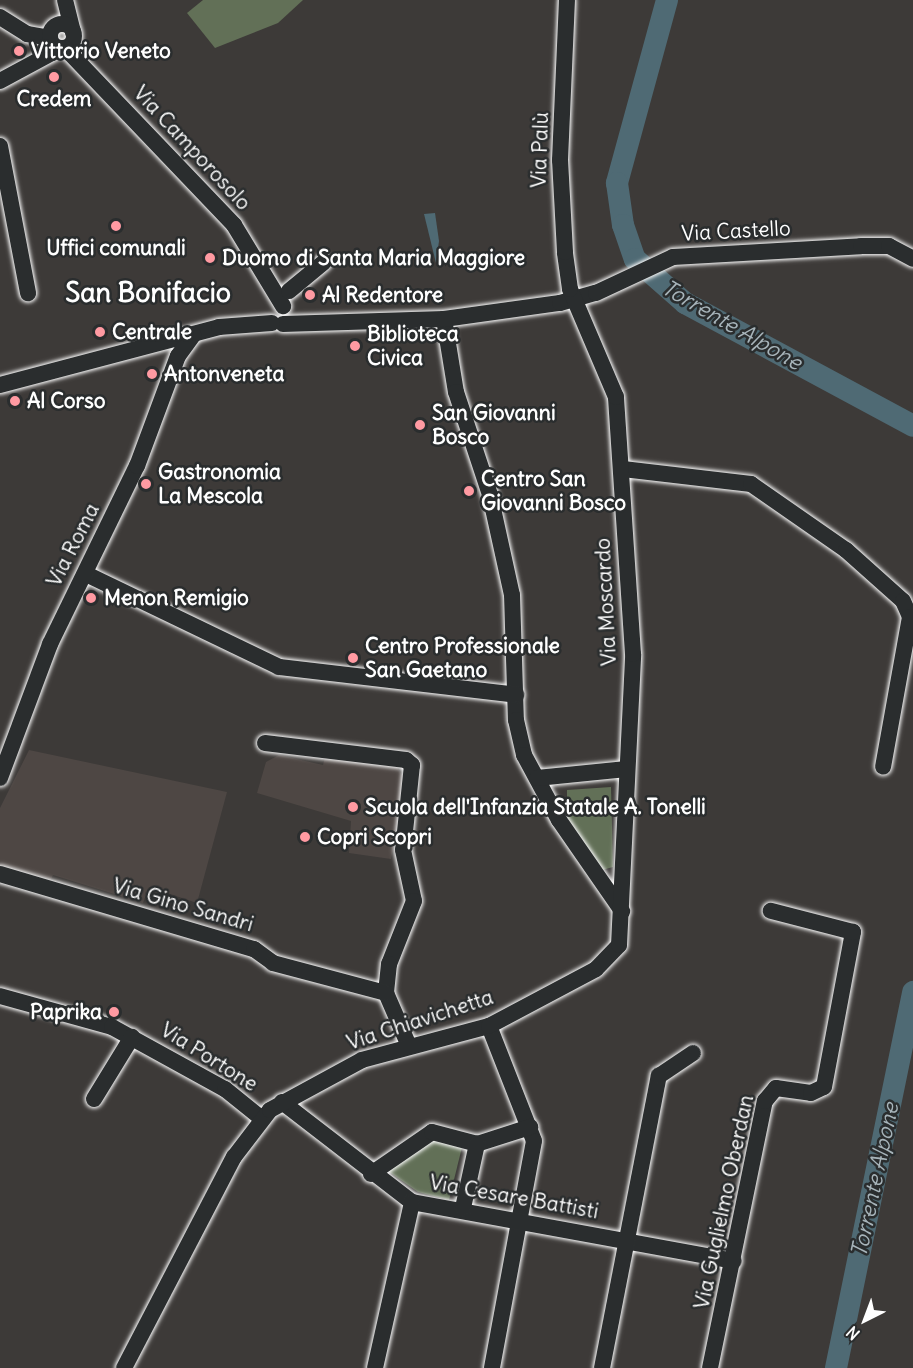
<!DOCTYPE html>
<html>
<head>
<meta charset="utf-8">
<style>
	body { margin:0 }
	#map { position:relative; width:913px; height:1368px; overflow:hidden; background:#3d3a38; font-family:Delius,sans-serif }
	div>[style] { position:absolute }
	.built>* { inset:0; background:#4e4744 }
	.green>* { inset:0; background:#627057 }
	.water>* { inset:0; background:#4f6a74 }
	.river>* { height:22px; margin:-11px; padding:0 11px; transform-origin:11px; border-radius:11px; background:#4f6a74 }
	.roads { filter:drop-shadow(0 0 2px #fff) drop-shadow(0 0 2px #fff) }
	.minor>* { height:16px; margin:-8px; padding:0 8px; transform-origin:8px; border-radius:8px; background:#2a2d2e }
	.minor>.ring { margin:-8px; padding:0; box-sizing:content-box; background:none; border:16px solid #2a2d2e; border-radius:50% }
	.dots>* { width:16px; height:16px; translate:-50% -50%; box-sizing:border-box; border:3px solid #2a2d2e; border-radius:50% }
	span { translate:-50% -50%; white-space:nowrap; text-align:center; line-height:1.15; -webkit-text-stroke:5px #2a2d2e; paint-order:stroke }
	.poi-label { font-size:21px; color:#fff; font-weight:700 }
	.left { translate:0 -50%; text-align:left }
	.right { translate:-100% -50%; text-align:right }
	.street-label { font-size:21px; color:#fff }
	.water-label { font-size:22px; color:#a7b4ba; font-style:italic }
	.district-label { font-size:27px; color:#fff; font-weight:700 }
	.north { position:absolute; left:835px; top:1290px; width:60px; height:60px; -webkit-text-stroke:4px #2a2d2e; paint-order:stroke; rotate:222deg; font-size:16px; font-weight:700; line-height:24px; text-align:center; color:#fff }
	.north::after { content:''; display:block; margin:auto; width:21px; height:27px; background:#fff; clip-path:polygon(50% 0,100% 100%,50% 72%,0 100%) }
</style>
</head>
<body>
<div id="map">
	<div class="built">
		<i style="clip-path:polygon(29px 750px,227px 792px,197px 903px,149px 887px,143px 903px,53px 875px,49px 884px,0 867px,0 808px)"></i>
		<i style="clip-path:polygon(279px 755px,323px 765px,325px 757px,396px 766px,406px 781px,391px 859px,349px 853px,351px 821px,257px 793px,266px 762px)"></i>
	</div>
	<div class="green">
		<i style="clip-path:polygon(203px 0,303px 0,278px 23px,215px 48px,187px 13px)"></i>
		<i style="clip-path:polygon(611px 787px,613px 867px,602px 870px,567px 817px,567px 790px)"></i>
		<i style="clip-path:polygon(434px 1140px,462px 1147px,449px 1200px,418px 1192px,388px 1171px)"></i>
	</div>
	<div class="water">
		<i style="clip-path:polygon(435px 213px,439px 241px,436px 263px,424px 214px)"></i>
	</div>
	<div class="river">
		<i style="left:667px;top:0;width:190px;rotate:105.3deg"></i>
		<i style="left:617px;top:183px;width:42px;rotate:81.9deg"></i>
		<i style="left:623px;top:225px;width:36px;rotate:71deg"></i>
		<i style="left:635px;top:259px;width:67px;rotate:41.3deg"></i>
		<i style="left:685px;top:303px;width:259px;rotate:28.3deg"></i>
		<i style="left:836px;top:1368px;width:384px;rotate:-78.4deg"></i>
	</div>
	<div class="roads">
		<div class="minor">
			<i style="left:65px;top:0;width:34px;rotate:76deg"></i>
			<i style="left:0;top:17px;width:32px;rotate:32deg"></i>
			<i style="left:27px;top:34px;width:23px;rotate:10deg"></i>
			<i class="ring" style="left:50px;top:24px;width:8px;height:8px"></i>
			<i style="left:65px;top:48px;width:245px;rotate:46.3deg"></i>
			<i style="left:234px;top:225px;width:95px;rotate:58.8deg"></i>
			<i style="left:0;top:81px;width:69px;rotate:-28.4deg"></i>
			<i style="left:0;top:146px;width:150px;rotate:79.2deg"></i>
			<i style="left:289px;top:291px;width:45px;rotate:-39.6deg"></i>
			<i style="left:444px;top:319px;width:74px;rotate:80.7deg"></i>
			<i style="left:456px;top:392px;width:108px;rotate:71.7deg"></i>
			<i style="left:490px;top:495px;width:102px;rotate:77.6deg"></i>
			<i style="left:512px;top:595px;width:125px;rotate:88.2deg"></i>
			<i style="left:516px;top:720px;width:36px;rotate:77deg"></i>
			<i style="left:524px;top:755px;width:74px;rotate:61.7deg"></i>
			<i style="left:559px;top:820px;width:111px;rotate:55.3deg"></i>
			<i style="left:283px;top:324px;width:161px;rotate:-1.8deg"></i>
			<i style="left:444px;top:319px;width:117px;rotate:-7.9deg"></i>
			<i style="left:560px;top:303px;width:37px;rotate:-16deg"></i>
			<i style="left:596px;top:293px;width:85px;rotate:-25.1deg"></i>
			<i style="left:673px;top:257px;width:188px;rotate:-3.3deg"></i>
			<i style="left:861px;top:246px;width:28px"></i>
			<i style="left:889px;top:246px;width:27px;rotate:28deg"></i>
			<i style="left:0;top:385px;width:227px;rotate:-14.8deg"></i>
			<i style="left:219px;top:327px;width:53px;rotate:-4.3deg"></i>
			<i style="left:623px;top:469px;width:129px;rotate:6.7deg"></i>
			<i style="left:751px;top:484px;width:116px;rotate:34.8deg"></i>
			<i style="left:846px;top:550px;width:76px;rotate:41.8deg"></i>
			<i style="left:903px;top:601px;width:17px;rotate:66deg"></i>
			<i style="left:910px;top:617px;width:152px;rotate:100.2deg"></i>
			<i style="left:86px;top:574px;width:214px;rotate:25.7deg"></i>
			<i style="left:279px;top:667px;width:239px;rotate:6.7deg"></i>
			<i style="left:265px;top:743px;width:142px;rotate:6.9deg"></i>
			<i style="left:406px;top:760px;width:8px;rotate:40deg"></i>
			<i style="left:412px;top:765px;width:85px;rotate:96deg"></i>
			<i style="left:403px;top:850px;width:52px;rotate:77.8deg"></i>
			<i style="left:414px;top:901px;width:68px;rotate:111.6deg"></i>
			<i style="left:389px;top:964px;width:29px;rotate:96deg"></i>
			<i style="left:386px;top:993px;width:58px;rotate:66.5deg"></i>
			<i style="left:0;top:778px;width:143px;rotate:-69.5deg"></i>
			<i style="left:50px;top:644px;width:198px;rotate:-64deg"></i>
			<i style="left:137px;top:466px;width:117px;rotate:-69.6deg"></i>
			<i style="left:178px;top:356px;width:26px;rotate:-54deg"></i>
			<i style="left:537px;top:778px;width:90px;rotate:-5.7deg"></i>
			<i style="left:0;top:874px;width:265px;rotate:16.5deg"></i>
			<i style="left:254px;top:949px;width:24px;rotate:36deg"></i>
			<i style="left:273px;top:963px;width:117px;rotate:14.9deg"></i>
			<i style="left:0;top:996px;width:116px;rotate:15.5deg"></i>
			<i style="left:112px;top:1027px;width:129px;rotate:28.8deg"></i>
			<i style="left:225px;top:1089px;width:46px;rotate:38.9deg"></i>
			<i style="left:489px;top:1026px;width:123px;rotate:68.6deg"></i>
			<i style="left:534px;top:1141px;width:231px;rotate:100.5deg"></i>
			<i style="left:94px;top:1099px;width:73px;rotate:-58.5deg"></i>
			<i style="left:282px;top:1102px;width:164px;rotate:37.6deg"></i>
			<i style="left:412px;top:1202px;width:327px;rotate:10.4deg"></i>
			<i style="left:371px;top:1174px;width:74px;rotate:-34.5deg"></i>
			<i style="left:432px;top:1132px;width:47px;rotate:14.9deg"></i>
			<i style="left:477px;top:1144px;width:56px;rotate:-17.8deg"></i>
			<i style="left:463px;top:1208px;width:66px;rotate:-77.7deg"></i>
			<i style="left:124px;top:1368px;width:238px;rotate:-62.5deg"></i>
			<i style="left:234px;top:1157px;width:59px;rotate:-52.5deg"></i>
			<i style="left:270px;top:1110px;width:105px;rotate:-28.5deg"></i>
			<i style="left:362px;top:1060px;width:131px;rotate:-15deg"></i>
			<i style="left:489px;top:1026px;width:121px;rotate:-28deg"></i>
			<i style="left:596px;top:969px;width:33px;rotate:-46deg"></i>
			<i style="left:619px;top:945px;width:291px;rotate:-87.2deg"></i>
			<i style="left:633px;top:654px;width:258px;rotate:-93.8deg"></i>
			<i style="left:616px;top:397px;width:117px;rotate:-113.1deg"></i>
			<i style="left:570px;top:289px;width:37px;rotate:-98deg"></i>
			<i style="left:565px;top:252px;width:92px;rotate:-93.1deg"></i>
			<i style="left:560px;top:160px;width:160px;rotate:-87.5deg"></i>
			<i style="left:375px;top:1368px;width:170px;rotate:-77.4deg"></i>
			<i style="left:602px;top:1368px;width:298px;rotate:-79deg"></i>
			<i style="left:659px;top:1076px;width:41px;rotate:-34.1deg"></i>
			<i style="left:710px;top:1368px;width:273px;rotate:-78.4deg"></i>
			<i style="left:765px;top:1101px;width:17px;rotate:-50deg"></i>
			<i style="left:776px;top:1088px;width:35px;rotate:8deg"></i>
			<i style="left:811px;top:1093px;width:14px;rotate:-25deg"></i>
			<i style="left:824px;top:1087px;width:158px;rotate:-79.4deg"></i>
			<i style="left:853px;top:932px;width:85px;rotate:-165.6deg"></i>
		</div>
	</div>
	<div class="dots">
		<i style="left:19px;top:51px;background:#ff9aa2"></i>
		<i style="left:54px;top:77px;background:#ff9aa2"></i>
		<i style="left:116px;top:226px;background:#ff9aa2"></i>
		<i style="left:210px;top:258px;background:#ff9aa2"></i>
		<i style="left:310px;top:295px;background:#ff9aa2"></i>
		<i style="left:100px;top:332px;background:#ff9aa2"></i>
		<i style="left:355px;top:346px;background:#ff9aa2"></i>
		<i style="left:152px;top:374px;background:#ff9aa2"></i>
		<i style="left:15px;top:401px;background:#ff9aa2"></i>
		<i style="left:420px;top:425px;background:#ff9aa2"></i>
		<i style="left:146px;top:484px;background:#ff9aa2"></i>
		<i style="left:469px;top:491px;background:#ff9aa2"></i>
		<i style="left:91px;top:598px;background:#ff9aa2"></i>
		<i style="left:353px;top:658px;background:#ff9aa2"></i>
		<i style="left:353px;top:807px;background:#ff9aa2"></i>
		<i style="left:305px;top:837px;background:#ff9aa2"></i>
		<i style="left:114px;top:1012px;background:#ff9aa2"></i>
	</div>
	<div class="poi-label">
		<span class="left" style="left:31px;top:51px">Vittorio Veneto</span>
		<span style="left:54px;top:99px">Credem</span>
		<span style="left:116px;top:248px">Uffici comunali</span>
		<span class="left" style="left:222px;top:258px">Duomo di Santa Maria Maggiore</span>
		<span class="left" style="left:322px;top:295px">Al Redentore</span>
		<span class="left" style="left:112px;top:332px">Centrale</span>
		<span class="left" style="left:367px;top:346px">Biblioteca<br>Civica</span>
		<span class="left" style="left:164px;top:374px">Antonveneta</span>
		<span class="left" style="left:27px;top:401px">Al Corso</span>
		<span class="left" style="left:432px;top:425px">San Giovanni<br>Bosco</span>
		<span class="left" style="left:158px;top:484px">Gastronomia<br>La Mescola</span>
		<span class="left" style="left:481px;top:491px">Centro San<br>Giovanni Bosco</span>
		<span class="left" style="left:104px;top:598px">Menon Remigio</span>
		<span class="left" style="left:365px;top:658px">Centro Professionale<br>San Gaetano</span>
		<span class="left" style="left:365px;top:807px">Scuola dell'Infanzia Statale A. Tonelli</span>
		<span class="left" style="left:317px;top:837px">Copri Scopri</span>
		<span class="right" style="left:102px;top:1012px">Paprika</span>
	</div>
	<div class="street-label">
		<span style="left:192px;top:148px;rotate:47deg">Via Camporosolo</span>
		<span style="left:540px;top:150px;rotate:-88deg">Via Palù</span>
		<span style="left:736px;top:231px;rotate:-3deg">Via Castello</span>
		<span style="left:73px;top:545px;rotate:-63deg">Via Roma</span>
		<span style="left:606px;top:602px;rotate:-93deg">Via Moscardo</span>
		<span style="left:183px;top:905px;rotate:16deg">Via Gino Sandri</span>
		<span style="left:420px;top:1020px;rotate:-18deg">Via Chiavichetta</span>
		<span style="left:209px;top:1057px;rotate:32deg">Via Portone</span>
		<span style="left:514px;top:1197px;rotate:10deg">Via Cesare Battisti</span>
		<span style="left:724px;top:1202px;rotate:-78deg">Via Guglielmo Oberdan</span>
	</div>
	<div class="water-label">
		<span style="left:732px;top:325px;rotate:30deg">Torrente Alpone</span>
		<span style="left:875px;top:1180px;rotate:-78deg">Torrente Alpone</span>
	</div>
	<div class="district-label">
		<span style="left:148px;top:293px">San Bonifacio</span>
	</div>
	<div class="north">N</div>
</div>
</body>
</html>
